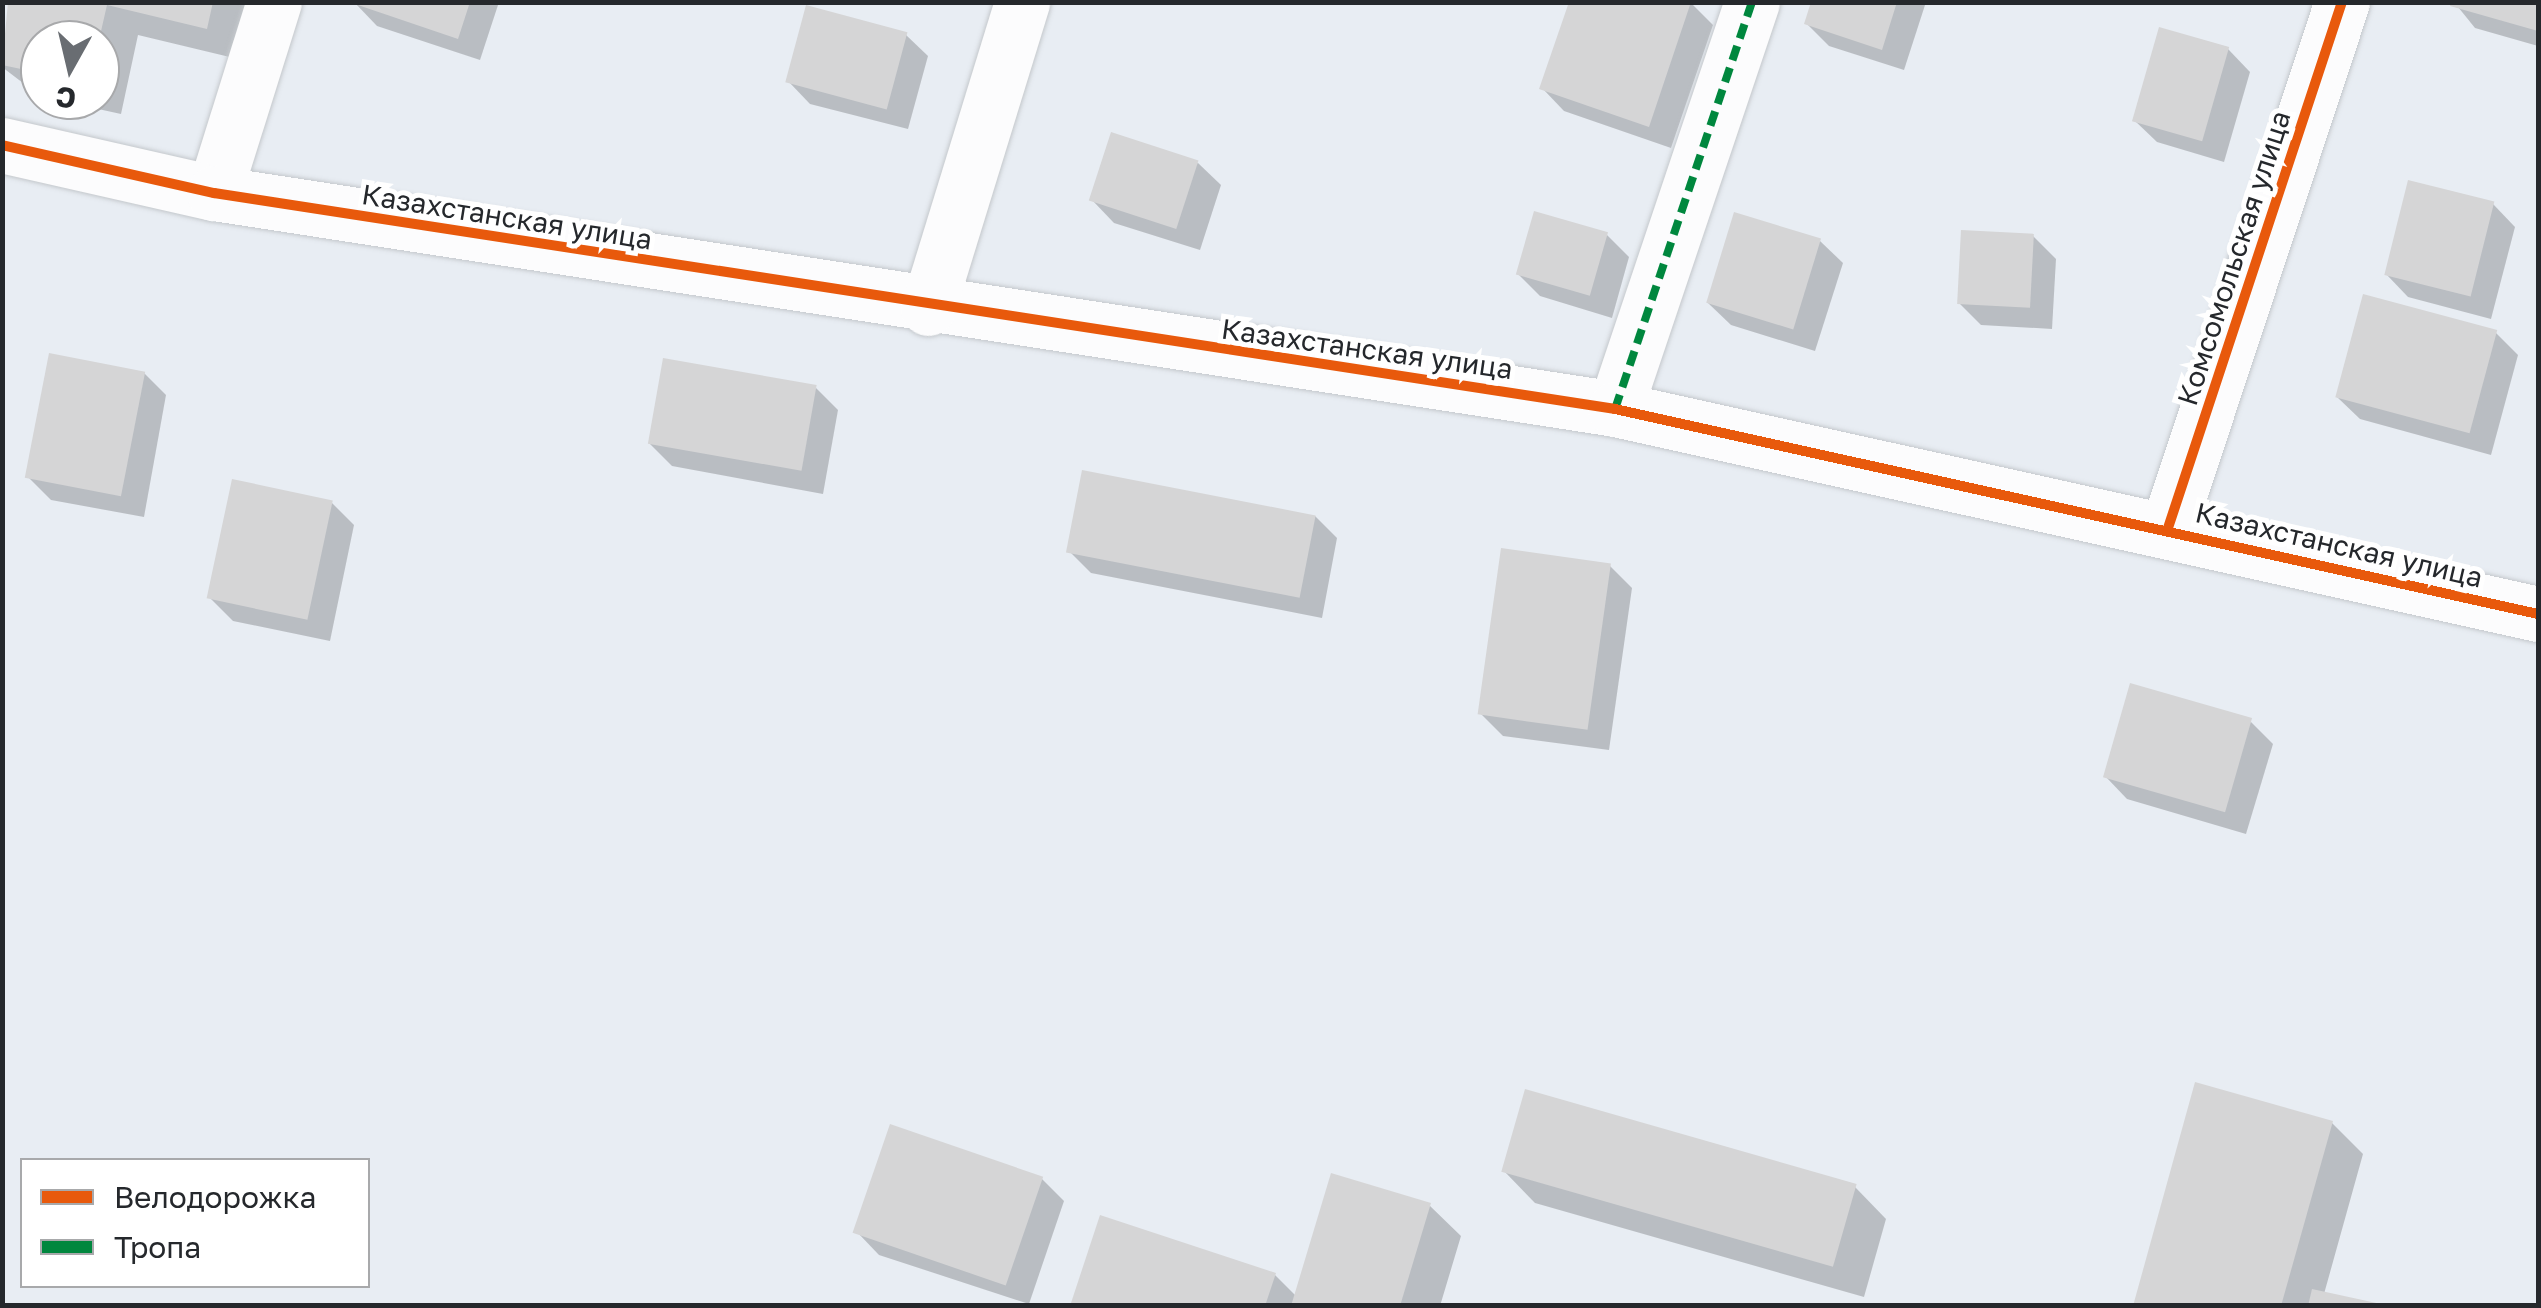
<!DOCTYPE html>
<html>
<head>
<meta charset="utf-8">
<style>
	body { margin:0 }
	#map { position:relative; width:2541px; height:1308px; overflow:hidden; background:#e8edf3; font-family:"Golos Text",sans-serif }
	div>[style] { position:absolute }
	.shadow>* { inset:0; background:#0003 }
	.building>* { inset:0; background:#d5d5d6; transform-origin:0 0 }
	.roads { filter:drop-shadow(0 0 2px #c4c8cc) drop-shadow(0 0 2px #c4c8cc) }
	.street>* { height:55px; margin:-27.5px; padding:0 27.5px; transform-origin:27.5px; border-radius:27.5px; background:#fcfcfd }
	.secondary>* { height:55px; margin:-27.5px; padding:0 27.5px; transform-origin:27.5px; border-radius:27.5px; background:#fcfcfd }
	.quiet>* { height:8px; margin-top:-4px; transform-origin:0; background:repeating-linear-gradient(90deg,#00873e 0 15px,transparent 0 23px) }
	.cycleway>* { height:10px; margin:-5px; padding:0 5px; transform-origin:5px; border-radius:5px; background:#e8590c }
	span { translate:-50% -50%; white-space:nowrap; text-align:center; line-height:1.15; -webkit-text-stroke:10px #fff; paint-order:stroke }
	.street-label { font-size:28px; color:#25282c }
	.frame { position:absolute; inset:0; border:5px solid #25282c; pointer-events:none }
	.legend { position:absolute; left:20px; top:1158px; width:350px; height:130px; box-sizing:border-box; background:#fff; border:2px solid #a8a9ab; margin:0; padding:12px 18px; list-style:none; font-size:30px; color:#25282c }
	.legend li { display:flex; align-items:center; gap:20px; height:50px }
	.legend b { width:50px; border:2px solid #a8a9ab }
	.north { position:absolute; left:20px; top:20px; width:100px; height:100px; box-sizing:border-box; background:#fff; border:2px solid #a8a9ab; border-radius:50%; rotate:188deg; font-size:28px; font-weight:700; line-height:40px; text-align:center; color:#25282c }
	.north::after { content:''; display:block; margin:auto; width:35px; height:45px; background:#696d72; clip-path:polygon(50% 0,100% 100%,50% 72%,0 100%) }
</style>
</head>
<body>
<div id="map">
	<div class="shadow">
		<i style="clip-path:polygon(11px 2px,251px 2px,238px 59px,138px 35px,121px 114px,57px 100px,100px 100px,100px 40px,40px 40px,40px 96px,2px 67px)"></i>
		<i style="clip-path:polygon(354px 2px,499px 2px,480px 60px,377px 26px)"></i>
		<i style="clip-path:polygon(1690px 2px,1713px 25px,1671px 148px,1564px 111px,1542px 88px)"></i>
		<i style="clip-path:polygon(1813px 2px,1926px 2px,1904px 70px,1829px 46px,1806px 23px)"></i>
		<i style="clip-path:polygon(2454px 2px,2538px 2px,2538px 46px,2475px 28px)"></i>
		<i style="clip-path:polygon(905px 34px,928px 56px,908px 129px,810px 104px,788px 81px)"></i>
		<i style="clip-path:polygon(2228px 49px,2250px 72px,2224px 162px,2157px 142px,2134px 120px)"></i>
		<i style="clip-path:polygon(1198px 163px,1221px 185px,1200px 250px,1114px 223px,1092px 200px)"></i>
		<i style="clip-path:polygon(2493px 204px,2515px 227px,2491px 319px,2408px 297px,2386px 274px)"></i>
		<i style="clip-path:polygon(1607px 235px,1629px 257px,1612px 318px,1540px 296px,1518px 274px)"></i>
		<i style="clip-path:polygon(2033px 236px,2056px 259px,2052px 329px,1981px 325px,1959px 303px)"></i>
		<i style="clip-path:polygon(1820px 241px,1843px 263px,1815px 351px,1731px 325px,1708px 303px)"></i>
		<i style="clip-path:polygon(2496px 333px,2518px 355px,2491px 455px,2360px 419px,2337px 397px)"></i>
		<i style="clip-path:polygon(144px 373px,166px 395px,144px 517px,51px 500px,29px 478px)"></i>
		<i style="clip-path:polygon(815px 387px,838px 410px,823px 494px,672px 466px,650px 444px)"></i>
		<i style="clip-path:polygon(331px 502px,354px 525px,330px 641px,233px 621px,211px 599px)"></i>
		<i style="clip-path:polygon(1315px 516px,1337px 538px,1322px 618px,1091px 573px,1069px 551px)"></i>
		<i style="clip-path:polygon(1609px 565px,1632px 588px,1609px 750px,1503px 736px,1480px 713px)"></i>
		<i style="clip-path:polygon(2251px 722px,2273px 744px,2246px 834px,2127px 799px,2105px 776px)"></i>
		<i style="clip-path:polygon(2332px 1123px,2363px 1154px,2324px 1294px,2377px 1306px,2135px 1306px)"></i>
		<i style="clip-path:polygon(1504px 1171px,1855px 1187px,1886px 1219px,1864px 1297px,1535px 1203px)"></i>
		<i style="clip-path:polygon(1041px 1178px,1064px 1201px,1029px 1304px,879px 1255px,857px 1232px)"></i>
		<i style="clip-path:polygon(1429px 1205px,1461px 1236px,1440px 1306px,1072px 1306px,1275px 1275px,1296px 1296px)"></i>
	</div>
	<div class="building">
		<i style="clip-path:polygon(8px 2px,213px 2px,207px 29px,107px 5px,99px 40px,40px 40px,40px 73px,2px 65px)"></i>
		<i style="clip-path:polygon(349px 2px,470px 2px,458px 39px)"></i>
		<i style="clip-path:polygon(1569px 2px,1691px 2px,1649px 127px,1539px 89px)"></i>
		<i style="clip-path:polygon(1811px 2px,1897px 2px,1882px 50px,1804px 24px)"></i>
		<i style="clip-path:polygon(2451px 2px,2538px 2px,2538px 31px,2450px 6px)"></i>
		<i style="left:806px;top:5px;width:105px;height:80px;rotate:15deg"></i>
		<i style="left:2159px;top:27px;width:73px;height:98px;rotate:16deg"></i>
		<i style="left:1111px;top:132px;width:92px;height:72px;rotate:18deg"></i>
		<i style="left:2408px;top:180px;width:89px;height:98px;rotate:14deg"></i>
		<i style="left:1534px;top:211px;width:77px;height:66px;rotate:16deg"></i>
		<i style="left:1734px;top:212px;width:91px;height:95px;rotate:17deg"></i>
		<i style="left:1961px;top:230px;width:73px;height:74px;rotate:3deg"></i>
		<i style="left:2363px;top:294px;width:139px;height:107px;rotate:15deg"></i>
		<i style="left:49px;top:353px;width:98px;height:127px;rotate:11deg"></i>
		<i style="left:663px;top:358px;width:156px;height:87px;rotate:10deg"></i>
		<i style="left:1082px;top:470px;width:238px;height:84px;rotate:11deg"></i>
		<i style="left:232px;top:479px;width:103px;height:122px;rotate:12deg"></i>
		<i style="left:1501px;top:548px;width:111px;height:168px;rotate:8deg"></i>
		<i style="left:2130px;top:683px;width:127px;height:98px;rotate:16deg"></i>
		<i style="clip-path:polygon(2195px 1082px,2333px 1121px,2281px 1306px,2133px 1306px)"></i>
		<i style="left:1525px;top:1089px;width:345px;height:86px;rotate:16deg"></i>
		<i style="left:890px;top:1124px;width:162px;height:115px;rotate:19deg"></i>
		<i style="clip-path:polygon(1331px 1173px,1431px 1203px,1400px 1306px,1291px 1306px)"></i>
		<i style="clip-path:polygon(1100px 1215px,1276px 1273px,1265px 1306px,1070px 1306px)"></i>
		<i style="clip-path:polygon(2312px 1289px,2381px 1304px,2381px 1306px,2308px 1306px)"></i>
	</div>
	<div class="roads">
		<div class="street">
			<i style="left:214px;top:193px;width:200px;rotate:-72.6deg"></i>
			<i style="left:1615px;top:409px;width:429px;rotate:-71.4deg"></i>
			<i style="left:2168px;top:528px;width:554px;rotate:-71.7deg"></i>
		</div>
		<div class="secondary">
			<i style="left:2px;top:145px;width:217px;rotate:12.8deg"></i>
			<i style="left:214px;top:193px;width:1418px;rotate:8.76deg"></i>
			<i style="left:1615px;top:409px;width:945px;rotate:12.52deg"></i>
			<i style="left:928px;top:308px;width:320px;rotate:-72.9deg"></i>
		</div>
	</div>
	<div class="quiet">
		<i style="left:1615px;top:409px;width:429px;rotate:-71.4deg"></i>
	</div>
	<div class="cycleway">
		<i style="left:2px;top:145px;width:217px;rotate:12.8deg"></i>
		<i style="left:214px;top:193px;width:1418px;rotate:8.76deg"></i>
		<i style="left:1615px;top:409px;width:945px;rotate:12.52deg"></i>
		<i style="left:2168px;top:528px;width:554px;rotate:-71.7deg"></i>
	</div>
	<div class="street-label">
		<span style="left:507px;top:217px;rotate:9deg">Казахстанская улица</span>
		<span style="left:2234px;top:258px;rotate:-72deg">Комсомольская улица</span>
		<span style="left:1367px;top:349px;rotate:8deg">Казахстанская улица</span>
		<span style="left:2339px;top:545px;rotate:13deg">Казахстанская улица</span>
	</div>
	<div class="frame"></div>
	<ul class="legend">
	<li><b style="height:12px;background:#e8590c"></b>Велодорожка</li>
	<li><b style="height:12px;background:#00873e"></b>Тропа</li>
	</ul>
	<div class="north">С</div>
</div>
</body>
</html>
